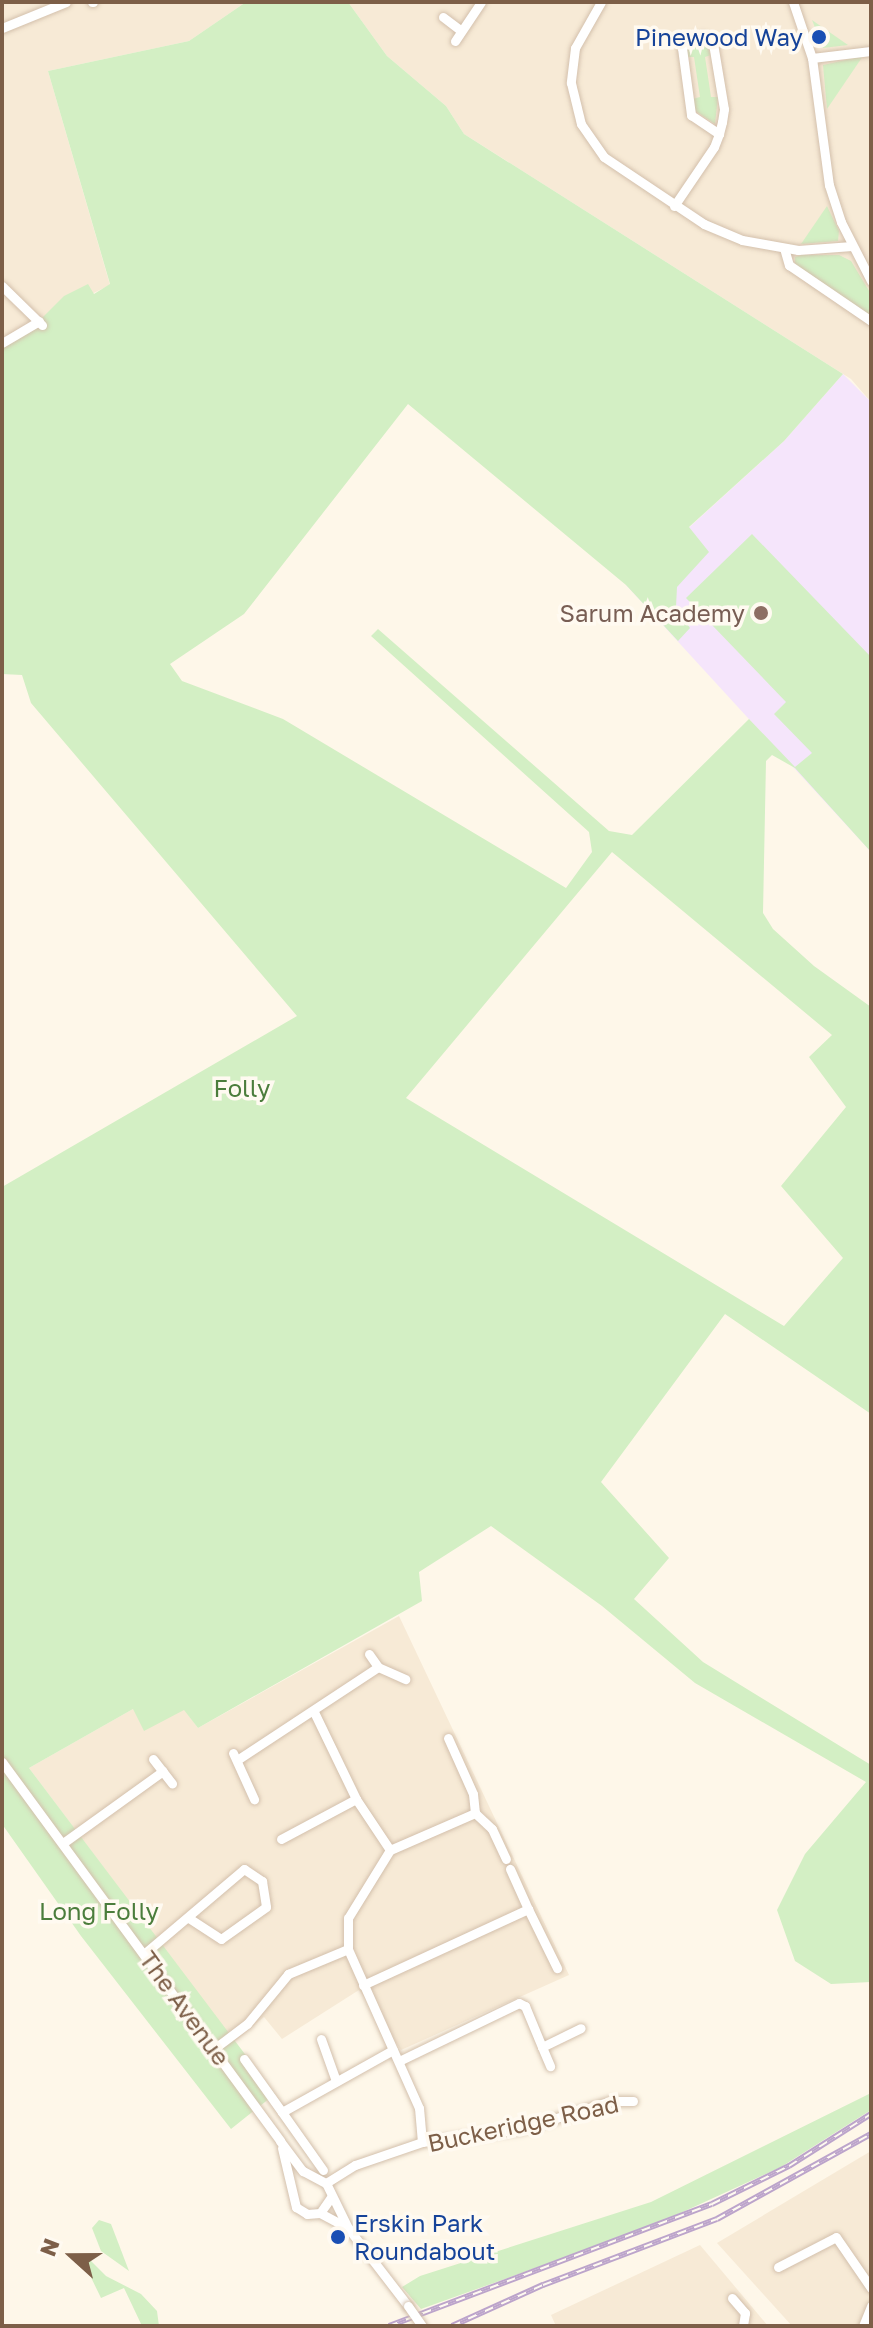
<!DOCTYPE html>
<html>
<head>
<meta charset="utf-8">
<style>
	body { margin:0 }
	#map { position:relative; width:873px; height:2328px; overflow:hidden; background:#fef7e9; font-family:"Golos Text",sans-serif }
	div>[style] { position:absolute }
	.residential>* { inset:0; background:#f7ead6 }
	.education>* { inset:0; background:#f5e5fb }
	.green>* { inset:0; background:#d3efc4 }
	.roads { filter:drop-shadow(0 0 2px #d3c0ac) drop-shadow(0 0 2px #d3c0ac) }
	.minor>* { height:9px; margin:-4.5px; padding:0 4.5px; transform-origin:4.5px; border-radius:4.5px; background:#fff }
	.rail>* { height:6px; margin-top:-3px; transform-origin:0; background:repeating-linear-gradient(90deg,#fffaf1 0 9px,#bca4cb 0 18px); box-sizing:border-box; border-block:2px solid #bca4cb }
	.bridges { filter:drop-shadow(0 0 2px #d3c0ac) drop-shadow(0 0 2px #d3c0ac) }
	.minor-bridge>* { height:9px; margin:-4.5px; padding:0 4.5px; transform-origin:4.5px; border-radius:4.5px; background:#fff }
	.dots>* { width:22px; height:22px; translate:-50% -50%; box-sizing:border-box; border:4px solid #fffaf1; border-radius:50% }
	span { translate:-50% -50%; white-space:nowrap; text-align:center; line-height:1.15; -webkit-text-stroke:7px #fffaf1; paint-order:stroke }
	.transit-label { font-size:24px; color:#164399 }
	.right { translate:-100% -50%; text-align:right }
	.left { translate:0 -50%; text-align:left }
	.education-label { font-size:24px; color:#785e54 }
	.park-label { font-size:24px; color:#4b7d3c }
	.street-label { font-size:24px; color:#7d5f48 }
	.frame { position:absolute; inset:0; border:4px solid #7d5f48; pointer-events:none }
	.north { position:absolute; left:32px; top:2216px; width:80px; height:80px; -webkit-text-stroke:6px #fffaf1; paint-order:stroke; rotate:291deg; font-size:22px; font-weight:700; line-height:32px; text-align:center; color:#7d5f48 }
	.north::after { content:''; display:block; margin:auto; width:28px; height:36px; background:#7d5f48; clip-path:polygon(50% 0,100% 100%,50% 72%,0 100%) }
</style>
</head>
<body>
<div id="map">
	<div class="residential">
		<i style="clip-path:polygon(2px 2px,246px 2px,189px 41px,48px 71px,110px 285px,2px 338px)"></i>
		<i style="clip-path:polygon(348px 2px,871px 2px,871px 402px,851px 379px,464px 134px,446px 106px,387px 56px)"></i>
		<i style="clip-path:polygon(399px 1616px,569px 1975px,401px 2050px,359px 1990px,282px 2039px,264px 2017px,234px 2042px,29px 1768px,133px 1709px,184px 1709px,198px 1728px)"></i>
		<i style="clip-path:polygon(871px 2151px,871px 2326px,792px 2326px,717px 2243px)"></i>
		<i style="clip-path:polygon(700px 2245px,768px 2326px,556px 2326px,551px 2315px)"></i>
	</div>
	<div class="education">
		<i style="clip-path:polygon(843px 374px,871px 402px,871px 852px,626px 585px,784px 441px)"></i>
	</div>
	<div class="green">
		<i style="clip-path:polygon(evenodd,246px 2px,348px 2px,387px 56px,446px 106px,464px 134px,843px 374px,784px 441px,689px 527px,709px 552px,677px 587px,676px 607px,690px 628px,678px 641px,626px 585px,408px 404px,244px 614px,170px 664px,182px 681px,283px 719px,566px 888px,592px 852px,589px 832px,371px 636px,378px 629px,609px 831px,632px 835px,749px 719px,795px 767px,812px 753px,774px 714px,786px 702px,686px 598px,752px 534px,871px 657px,871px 852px,795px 768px,772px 755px,766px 761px,763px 913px,773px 929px,814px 966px,871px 1007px,871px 1414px,725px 1314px,601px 1482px,669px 1558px,634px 1599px,703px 1662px,871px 1765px,871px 1982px,831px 1984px,795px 1961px,777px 1910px,805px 1854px,866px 1782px,695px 1683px,602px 1606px,491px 1526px,419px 1572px,422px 1601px,198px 1728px,184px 1710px,144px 1731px,133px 1709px,29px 1768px,275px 2094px,231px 2129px,81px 1936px,2px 1824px,2px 1187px,297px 1016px,31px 703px,22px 675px,2px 674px,2px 341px,33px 327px,64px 296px,88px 284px,94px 294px,110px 284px,48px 71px,189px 41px,246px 2px,612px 852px,832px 1035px,809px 1057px,846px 1107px,781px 1186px,843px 1258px,784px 1326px,406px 1098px,612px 852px)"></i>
		<i style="clip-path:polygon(812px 20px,848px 45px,823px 48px)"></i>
		<i style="clip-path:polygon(704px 41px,711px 55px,705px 57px,711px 97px,718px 97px,715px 124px,694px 110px,692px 99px,700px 97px,694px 57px,686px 57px,687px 45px)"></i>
		<i style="clip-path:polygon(863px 56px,827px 109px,823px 65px)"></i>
		<i style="clip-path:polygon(827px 206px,839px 231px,838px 241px,801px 244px)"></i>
		<i style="clip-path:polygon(802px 255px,839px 255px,851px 261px,871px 294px,871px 320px,795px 265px,795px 257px)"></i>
		<i style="clip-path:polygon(871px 2093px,871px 2110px,781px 2167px,650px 2227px,421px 2309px,402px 2287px,420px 2276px,651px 2202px)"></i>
		<i style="clip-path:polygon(99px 2220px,111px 2224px,129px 2271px,101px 2251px,92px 2228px)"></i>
		<i style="clip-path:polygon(90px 2260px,106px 2276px,141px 2294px,157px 2311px,159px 2326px,142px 2326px,124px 2288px,101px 2298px,84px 2263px)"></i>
	</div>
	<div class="roads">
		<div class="minor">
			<i style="left:92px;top:2px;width:1px"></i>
			<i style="left:601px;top:2px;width:53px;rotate:119.5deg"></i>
			<i style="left:575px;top:48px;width:35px;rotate:97deg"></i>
			<i style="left:571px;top:83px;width:42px;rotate:76.3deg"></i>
			<i style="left:581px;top:124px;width:40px;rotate:55.1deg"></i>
			<i style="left:604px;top:157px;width:120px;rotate:33.8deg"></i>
			<i style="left:704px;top:224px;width:41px;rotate:22.8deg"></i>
			<i style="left:742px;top:240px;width:57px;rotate:10.1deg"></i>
			<i style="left:798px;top:250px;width:54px;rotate:-4.2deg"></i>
			<i style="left:793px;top:2px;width:59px;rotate:71.3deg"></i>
			<i style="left:812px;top:58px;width:128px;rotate:82.4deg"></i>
			<i style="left:829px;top:185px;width:39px;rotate:72deg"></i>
			<i style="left:841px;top:222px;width:66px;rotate:63deg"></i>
			<i style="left:443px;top:17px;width:20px;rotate:37deg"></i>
			<i style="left:2px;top:28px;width:69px;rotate:-22.1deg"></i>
			<i style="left:455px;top:41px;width:47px;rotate:-56.3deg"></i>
			<i style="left:812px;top:58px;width:59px;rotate:-6.8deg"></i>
			<i style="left:674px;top:206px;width:71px;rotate:-55.9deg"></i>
			<i style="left:714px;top:147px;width:14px;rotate:-69deg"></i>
			<i style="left:719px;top:134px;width:12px;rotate:-76deg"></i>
			<i style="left:722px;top:122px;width:13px;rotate:-81deg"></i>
			<i style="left:724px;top:109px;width:67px;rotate:-99.5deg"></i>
			<i style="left:713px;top:43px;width:11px;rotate:-146deg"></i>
			<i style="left:704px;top:37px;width:18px;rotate:174deg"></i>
			<i style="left:686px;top:39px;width:10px;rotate:114deg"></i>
			<i style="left:682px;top:48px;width:68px;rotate:82.3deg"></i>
			<i style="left:691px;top:115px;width:34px;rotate:34deg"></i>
			<i style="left:784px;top:248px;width:18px;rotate:74deg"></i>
			<i style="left:789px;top:265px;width:99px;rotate:34.3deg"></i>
			<i style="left:2px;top:286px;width:56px;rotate:44.3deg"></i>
			<i style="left:2px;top:343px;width:43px;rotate:-30.7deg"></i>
			<i style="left:369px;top:1654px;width:16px;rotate:55deg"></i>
			<i style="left:314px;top:1712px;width:97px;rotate:64.2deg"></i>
			<i style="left:356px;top:1799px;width:61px;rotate:56.3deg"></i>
			<i style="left:448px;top:1738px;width:61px;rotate:65.9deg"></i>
			<i style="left:473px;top:1794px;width:19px;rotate:84deg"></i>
			<i style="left:233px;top:1753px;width:51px;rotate:65.5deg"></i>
			<i style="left:153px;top:1759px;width:31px;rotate:52deg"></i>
			<i style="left:237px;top:1760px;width:169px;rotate:-33.4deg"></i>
			<i style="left:378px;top:1667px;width:30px;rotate:24deg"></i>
			<i style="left:2px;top:1762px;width:470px;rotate:53.7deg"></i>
			<i style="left:280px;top:2141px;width:38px;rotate:53deg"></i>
			<i style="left:303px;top:2171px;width:26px;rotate:28deg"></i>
			<i style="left:326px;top:2183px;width:50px;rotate:63.9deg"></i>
			<i style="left:348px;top:2228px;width:98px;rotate:52.4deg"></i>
			<i style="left:281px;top:1839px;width:85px;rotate:-28.1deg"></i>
			<i style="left:63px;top:1843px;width:123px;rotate:-35.8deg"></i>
			<i style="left:528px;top:1909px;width:66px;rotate:63.8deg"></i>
			<i style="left:145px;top:1953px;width:130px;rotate:-40.3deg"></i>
			<i style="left:244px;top:1869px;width:22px;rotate:34deg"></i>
			<i style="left:262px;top:1881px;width:26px;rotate:81deg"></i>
			<i style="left:266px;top:1907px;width:55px;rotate:144.6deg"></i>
			<i style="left:221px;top:1939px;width:38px;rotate:-147deg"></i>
			<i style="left:363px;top:1985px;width:182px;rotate:-24.7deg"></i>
			<i style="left:528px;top:1909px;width:44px;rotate:-114.2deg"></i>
			<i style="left:321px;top:2039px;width:45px;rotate:70.3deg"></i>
			<i style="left:542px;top:2047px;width:21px;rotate:67deg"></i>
			<i style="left:215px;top:2048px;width:40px;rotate:-37deg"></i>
			<i style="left:247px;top:2024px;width:65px;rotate:-50.6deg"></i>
			<i style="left:288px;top:1974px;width:65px;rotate:-22.6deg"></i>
			<i style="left:244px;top:2059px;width:65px;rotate:54.4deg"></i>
			<i style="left:399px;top:2061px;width:133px;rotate:-25.8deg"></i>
			<i style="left:519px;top:2003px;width:7px;rotate:27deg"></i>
			<i style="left:525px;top:2006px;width:44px;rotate:67.5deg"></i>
			<i style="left:542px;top:2047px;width:43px;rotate:-26deg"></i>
			<i style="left:422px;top:2142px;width:34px;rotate:-95deg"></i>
			<i style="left:419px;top:2108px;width:174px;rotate:-114.1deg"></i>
			<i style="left:348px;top:1949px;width:31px;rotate:-90deg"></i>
			<i style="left:348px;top:1918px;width:80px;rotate:-58.3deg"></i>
			<i style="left:390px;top:1850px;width:93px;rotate:-23.5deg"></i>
			<i style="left:475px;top:1813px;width:23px;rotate:43deg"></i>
			<i style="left:492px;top:1829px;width:33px;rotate:65deg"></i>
			<i style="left:282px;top:2148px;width:61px;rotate:76.7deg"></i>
			<i style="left:296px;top:2207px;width:13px;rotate:32deg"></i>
			<i style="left:307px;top:2214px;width:13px;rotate:-4deg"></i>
			<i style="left:320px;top:2213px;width:19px;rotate:-55deg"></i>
			<i style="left:323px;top:2170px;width:71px;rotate:-125.3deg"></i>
			<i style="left:282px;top:2112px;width:127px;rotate:-29.2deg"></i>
			<i style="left:326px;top:2183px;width:34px;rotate:-32deg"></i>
			<i style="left:355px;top:2165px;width:71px;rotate:-18.9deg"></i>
			<i style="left:422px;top:2142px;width:100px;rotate:-7.5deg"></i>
			<i style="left:521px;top:2129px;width:94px;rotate:-17.3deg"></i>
			<i style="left:611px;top:2101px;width:22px"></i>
			<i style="left:320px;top:2213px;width:32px;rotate:28deg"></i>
			<i style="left:778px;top:2267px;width:65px;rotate:-27.3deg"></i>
			<i style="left:836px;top:2237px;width:62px;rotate:55.5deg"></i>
			<i style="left:732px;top:2298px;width:20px;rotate:49deg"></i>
			<i style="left:745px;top:2313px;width:13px;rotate:99deg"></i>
			<i style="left:863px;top:2326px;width:22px;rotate:-68deg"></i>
		</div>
	</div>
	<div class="rail">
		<i style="left:389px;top:2326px;width:345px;rotate:-20.7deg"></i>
		<i style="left:712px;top:2204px;width:86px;rotate:-26.3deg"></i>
		<i style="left:789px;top:2166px;width:97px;rotate:-32.4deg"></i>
		<i style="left:452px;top:2326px;width:100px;rotate:-24.3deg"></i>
		<i style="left:543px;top:2285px;width:186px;rotate:-20.8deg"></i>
		<i style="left:717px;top:2219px;width:176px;rotate:-28.9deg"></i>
	</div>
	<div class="bridges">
		<div class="minor-bridge">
			<i style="left:408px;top:2306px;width:24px;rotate:55deg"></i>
		</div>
	</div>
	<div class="dots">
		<i style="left:819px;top:37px;background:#1a4fb4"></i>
		<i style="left:761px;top:613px;background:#8d6e63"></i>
		<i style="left:338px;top:2237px;background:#1a4fb4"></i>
	</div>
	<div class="transit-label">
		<span class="right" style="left:803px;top:37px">Pinewood Way</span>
		<span class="left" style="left:354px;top:2237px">Erskin Park<br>Roundabout</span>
	</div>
	<div class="education-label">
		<span class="right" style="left:745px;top:613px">Sarum Academy</span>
	</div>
	<div class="park-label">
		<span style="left:242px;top:1088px">Folly</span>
		<span style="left:99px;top:1911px">Long Folly</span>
	</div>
	<div class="street-label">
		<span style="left:185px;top:2008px;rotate:54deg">The Avenue</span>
		<span style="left:523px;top:2123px;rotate:-12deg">Buckeridge Road</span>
	</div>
	<div class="frame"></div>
	<div class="north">N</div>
</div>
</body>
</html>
